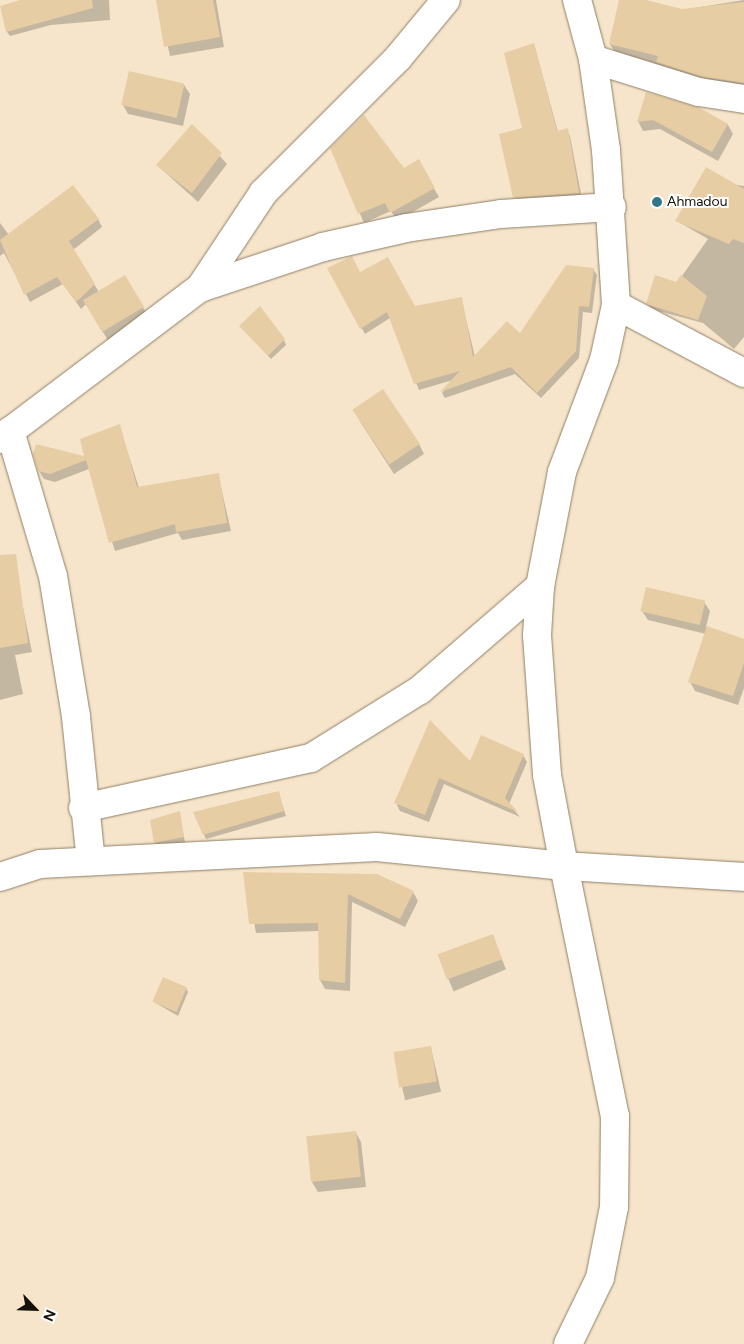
<!DOCTYPE html>
<html>
<head>
<meta charset="utf-8">
<style>
	body { margin:0 }
	#map { position:relative; width:744px; height:1344px; overflow:hidden; background:#f6e5ca; font-family:Figtree,sans-serif }
	div>[style] { position:absolute }
	.shadow>* { inset:0; background:#0003; transform-origin:0 0 }
	.building>* { inset:0; background:#e7cda4; transform-origin:0 0 }
	.roads { filter:drop-shadow(0 0 1px #8e7f66) drop-shadow(0 0 1px #8e7f66) }
	.street>* { height:28px; margin:-14px; padding:0 14px; transform-origin:14px; border-radius:14px; background:#fff }
	.dots>* { width:14px; height:14px; translate:-50% -50%; box-sizing:border-box; border:2px solid #fff; border-radius:50% }
	span { translate:-50% -50%; white-space:nowrap; text-align:center; line-height:1.15; -webkit-text-stroke:4px #fff; paint-order:stroke }
	.poi-label { font-size:14px; color:#161108 }
	.left { translate:0 -50%; text-align:left }
	.north { position:absolute; left:10px; top:1284px; width:50px; height:50px; -webkit-text-stroke:4px #fff; paint-order:stroke; rotate:114deg; font-size:14px; font-weight:700; line-height:20px; text-align:center; color:#161108 }
	.north::after { content:''; display:block; margin:auto; width:18px; height:22px; background:#161108; clip-path:polygon(50% 0,100% 100%,50% 72%,0 100%) }
</style>
</head>
<body>
<div id="map">
	<div class="shadow">
		<i style="clip-path:polygon(25px 0,109px 0,110px 20px,51px 25px,10px 36px,7px 32px)"></i>
		<i style="clip-path:polygon(157px 0,216px 0,224px 47px,170px 56px)"></i>
		<i style="clip-path:polygon(620px 0,682px 10px,744px 0,744px 92px,663px 73px,659px 65px,616px 54px,610px 44px)"></i>
		<i style="clip-path:polygon(534px 44px,558px 132px,567px 130px,570px 136px,582px 199px,518px 203px,515px 197px)"></i>
		<i style="clip-path:polygon(184px 85px,190px 94px,183px 126px,128px 114px,123px 105px)"></i>
		<i style="clip-path:polygon(699px 109px,728px 125px,733px 134px,718px 161px,660px 129px,643px 131px,638px 121px)"></i>
		<i style="clip-path:polygon(193px 126px,227px 164px,198px 202px,158px 166px)"></i>
		<i style="clip-path:polygon(332px 148px,404px 169px,418px 161px,439px 197px,397px 221px,391px 211px,364px 223px)"></i>
		<i style="clip-path:polygon(732px 184px,744px 186px,744px 337px,734px 349px,703px 323px,651px 309px,648px 303px,677px 283px,708px 239px,677px 221px)"></i>
		<i style="clip-path:polygon(98px 219px,102px 227px,73px 250px,99px 292px,124px 277px,149px 317px,109px 342px,86px 304px,81px 309px,63px 284px,30px 302px,4px 253px,0 256px,0 223px,9px 235px)"></i>
		<i style="clip-path:polygon(328px 269px,360px 274px,414px 307px,461px 298px,475px 357px,520px 335px,593px 269px,597px 275px,592px 313px,583px 312px,579px 358px,541px 398px,515px 374px,445px 398px,442px 393px,453px 380px,419px 390px,390px 318px,365px 334px)"></i>
		<i style="clip-path:polygon(241px 326px,284px 340px,286px 345px,271px 359px)"></i>
		<i style="clip-path:polygon(359px 420px,419px 444px,424px 454px,394px 474px)"></i>
		<i style="clip-path:polygon(119px 425px,139px 488px,218px 474px,231px 531px,182px 540px,178px 533px,115px 551px,89px 469px,55px 482px,44px 479px,39px 471px,86px 458px)"></i>
		<i style="clip-path:polygon(21px 598px,32px 652px,15px 655px,23px 694px,0 700px,0 601px)"></i>
		<i style="clip-path:polygon(704px 602px,710px 611px,706px 627px,744px 640px,744px 688px,738px 705px,695px 691px,690px 682px,706px 634px,648px 620px,642px 611px)"></i>
		<i style="clip-path:polygon(431px 722px,471px 763px,523px 755px,527px 762px,509px 804px,520px 817px,444px 784px,429px 822px,400px 811px,396px 803px)"></i>
		<i style="clip-path:polygon(278px 792px,286px 816px,206px 839px,194px 813px)"></i>
		<i style="clip-path:polygon(179px 813px,185px 842px,157px 847px,155px 842px)"></i>
		<i style="clip-path:polygon(245px 873px,413px 892px,418px 901px,405px 927px,352px 902px,350px 991px,325px 989px,320px 980px,319px 931px,256px 933px)"></i>
		<i style="left:492px;top:936px;width:36px;height:57px;rotate:67deg"></i>
		<i style="clip-path:polygon(186px 988px,188px 992px,178px 1016px,154px 1002px)"></i>
		<i style="left:431px;top:1048px;width:45px;height:37px;rotate:77deg"></i>
		<i style="clip-path:polygon(356px 1133px,361px 1142px,366px 1187px,318px 1192px,312px 1182px)"></i>
	</div>
	<div class="building">
		<i style="clip-path:polygon(20px 0,92px 0,93px 8px,6px 32px,0 6px)"></i>
		<i style="clip-path:polygon(156px 0,213px 0,220px 37px,164px 47px)"></i>
		<i style="clip-path:polygon(619px 0,646px 0,682px 9px,744px 2px,744px 83px,703px 77px,656px 62px,658px 56px,609px 44px)"></i>
		<i style="clip-path:polygon(534px 43px,557px 131px,568px 128px,579px 193px,513px 198px,499px 134px,522px 128px,504px 53px)"></i>
		<i style="left:129px;top:71px;width:57px;height:35px;rotate:13deg"></i>
		<i style="clip-path:polygon(646px 92px,700px 108px,728px 124px,712px 152px,653px 120px,637px 122px)"></i>
		<i style="clip-path:polygon(364px 115px,404px 168px,419px 159px,435px 188px,390px 213px,385px 203px,358px 214px,330px 148px)"></i>
		<i style="clip-path:polygon(192px 124px,222px 153px,192px 193px,156px 165px)"></i>
		<i style="clip-path:polygon(706px 167px,744px 189px,744px 243px,733px 239px,729px 244px,675px 221px)"></i>
		<i style="clip-path:polygon(73px 185px,99px 219px,69px 241px,95px 284px,76px 302px,57px 277px,24px 295px,0 240px)"></i>
		<i style="clip-path:polygon(352px 256px,360px 272px,388px 257px,415px 306px,462px 297px,473px 357px,507px 321px,520px 333px,566px 265px,594px 268px,589px 307px,579px 306px,576px 351px,537px 393px,511px 367px,440px 392px,460px 371px,414px 384px,387px 312px,360px 329px,327px 268px)"></i>
		<i style="left:125px;top:275px;width:37px;height:49px;rotate:59deg"></i>
		<i style="clip-path:polygon(655px 275px,676px 282px,681px 275px,707px 296px,698px 320px,646px 304px)"></i>
		<i style="clip-path:polygon(260px 306px,285px 339px,268px 356px,239px 326px)"></i>
		<i style="left:383px;top:389px;width:66px;height:37px;rotate:56deg"></i>
		<i style="clip-path:polygon(120px 424px,137px 487px,219px 473px,227px 523px,176px 532px,175px 524px,109px 543px,86px 460px,50px 474px,38px 471px,33px 454px,36px 444px,84px 456px,80px 439px)"></i>
		<i style="clip-path:polygon(16px 554px,28px 643px,0 648px,0 555px)"></i>
		<i style="left:646px;top:587px;width:61px;height:25px;rotate:13deg"></i>
		<i style="clip-path:polygon(707px 626px,744px 639px,744px 663px,733px 696px,688px 682px)"></i>
		<i style="clip-path:polygon(430px 720px,470px 761px,481px 735px,524px 754px,505px 798px,518px 812px,439px 778px,425px 815px,394px 803px)"></i>
		<i style="clip-path:polygon(279px 791px,284px 811px,203px 835px,193px 812px)"></i>
		<i style="clip-path:polygon(180px 811px,184px 837px,154px 843px,150px 820px)"></i>
		<i style="clip-path:polygon(243px 872px,377px 874px,414px 891px,400px 919px,348px 894px,345px 983px,319px 980px,318px 923px,249px 924px)"></i>
		<i style="left:493px;top:934px;width:27px;height:59px;rotate:70deg"></i>
		<i style="left:163px;top:977px;width:26px;height:27px;rotate:23deg"></i>
		<i style="left:431px;top:1046px;width:36px;height:38px;rotate:81deg"></i>
		<i style="left:356px;top:1131px;width:46px;height:50px;rotate:84deg"></i>
	</div>
	<div class="roads">
		<div class="street">
			<i style="left:577px;top:0;width:61px;rotate:74.8deg"></i>
			<i style="left:593px;top:59px;width:92px;rotate:81.9deg"></i>
			<i style="left:606px;top:150px;width:155px;rotate:86.3deg"></i>
			<i style="left:616px;top:305px;width:56px;rotate:102.3deg"></i>
			<i style="left:604px;top:360px;width:120px;rotate:110.6deg"></i>
			<i style="left:562px;top:472px;width:116px;rotate:100.9deg"></i>
			<i style="left:540px;top:586px;width:49px;rotate:93.5deg"></i>
			<i style="left:537px;top:635px;width:140px;rotate:85.9deg"></i>
			<i style="left:547px;top:775px;width:93px;rotate:79.4deg"></i>
			<i style="left:564px;top:866px;width:180px;rotate:3.5deg"></i>
			<i style="left:593px;top:59px;width:111px;rotate:17.3deg"></i>
			<i style="left:699px;top:92px;width:46px;rotate:8.8deg"></i>
			<i style="left:200px;top:288px;width:114px;rotate:-56.4deg"></i>
			<i style="left:263px;top:193px;width:191px;rotate:-45deg"></i>
			<i style="left:398px;top:58px;width:75px;rotate:-50.4deg"></i>
			<i style="left:616px;top:305px;width:145px;rotate:28deg"></i>
			<i style="left:10px;top:431px;width:151px;rotate:73.5deg"></i>
			<i style="left:53px;top:576px;width:143px;rotate:80.7deg"></i>
			<i style="left:76px;top:717px;width:145px;rotate:84.1deg"></i>
			<i style="left:0;top:439px;width:251px;rotate:-37.1deg"></i>
			<i style="left:200px;top:288px;width:130px;rotate:-18.4deg"></i>
			<i style="left:323px;top:247px;width:85px;rotate:-12.9deg"></i>
			<i style="left:406px;top:228px;width:96px;rotate:-8.4deg"></i>
			<i style="left:501px;top:214px;width:111px;rotate:-3.6deg"></i>
			<i style="left:83px;top:808px;width:233px;rotate:-12.4deg"></i>
			<i style="left:311px;top:758px;width:128px;rotate:-32deg"></i>
			<i style="left:420px;top:690px;width:159px;rotate:-40.9deg"></i>
			<i style="left:0;top:877px;width:42px;rotate:-18deg"></i>
			<i style="left:40px;top:864px;width:337px;rotate:-2.9deg"></i>
			<i style="left:377px;top:847px;width:188px;rotate:5.8deg"></i>
			<i style="left:564px;top:866px;width:255px;rotate:78.5deg"></i>
			<i style="left:615px;top:1116px;width:91px;rotate:90.6deg"></i>
			<i style="left:614px;top:1207px;width:72px;rotate:101.2deg"></i>
			<i style="left:600px;top:1278px;width:73px;rotate:115.9deg"></i>
		</div>
	</div>
	<div class="dots">
		<i style="left:657px;top:202px;background:#337886"></i>
	</div>
	<div class="poi-label">
		<span class="left" style="left:667px;top:202px">Ahmadou</span>
	</div>
	<div class="north">N</div>
</div>
</body>
</html>
